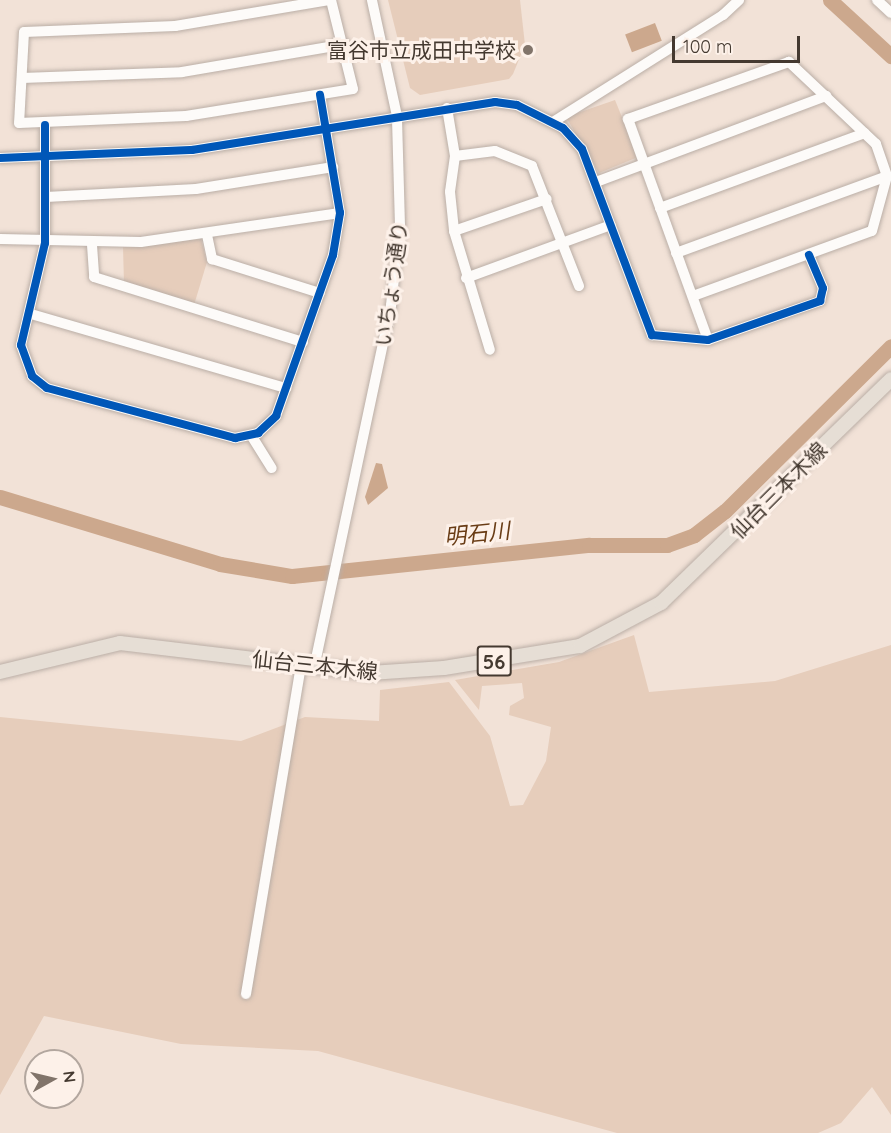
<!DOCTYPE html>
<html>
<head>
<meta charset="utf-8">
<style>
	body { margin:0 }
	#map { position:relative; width:891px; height:1133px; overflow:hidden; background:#f2e2d7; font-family:Quicksand,"Noto Sans JP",sans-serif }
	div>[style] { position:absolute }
	.green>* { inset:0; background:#e6cdbb }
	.water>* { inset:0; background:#cca88d; transform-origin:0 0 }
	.river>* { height:15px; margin:-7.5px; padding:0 7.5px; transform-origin:7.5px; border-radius:7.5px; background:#cca88d }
	.roads { filter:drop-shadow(0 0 2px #baaea6) drop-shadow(0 0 2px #baaea6) }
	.minor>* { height:10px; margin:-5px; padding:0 5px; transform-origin:5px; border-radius:5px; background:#fdfbf9 }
	.major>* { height:14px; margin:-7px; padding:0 7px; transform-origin:7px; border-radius:7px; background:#e6ded5 }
	.cycleway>* { height:8px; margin:-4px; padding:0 4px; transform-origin:4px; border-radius:4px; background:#0057b8 }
	.dots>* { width:16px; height:16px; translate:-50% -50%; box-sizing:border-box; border:3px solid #fdf1e9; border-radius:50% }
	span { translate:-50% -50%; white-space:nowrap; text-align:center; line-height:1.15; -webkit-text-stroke:6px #fdf1e9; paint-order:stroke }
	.shield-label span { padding:2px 4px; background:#fdf1e9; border:2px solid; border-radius:4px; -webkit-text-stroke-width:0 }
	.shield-label { font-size:20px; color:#443930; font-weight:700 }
	.poi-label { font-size:21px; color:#443930 }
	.right { translate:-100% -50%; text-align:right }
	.street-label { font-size:21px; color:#443930 }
	.water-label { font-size:22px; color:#693c15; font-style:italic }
	.north { position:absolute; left:24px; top:1049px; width:60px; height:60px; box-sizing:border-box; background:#fdf1e9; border:2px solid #b3a79f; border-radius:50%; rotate:82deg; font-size:16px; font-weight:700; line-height:24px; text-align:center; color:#443930 }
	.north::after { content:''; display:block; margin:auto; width:21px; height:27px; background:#81746a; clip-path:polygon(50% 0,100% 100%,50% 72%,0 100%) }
	.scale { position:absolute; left:672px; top:36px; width:128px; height:27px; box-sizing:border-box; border:3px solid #443930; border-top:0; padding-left:8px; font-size:18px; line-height:21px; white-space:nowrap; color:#443930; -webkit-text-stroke:4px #fdf1e9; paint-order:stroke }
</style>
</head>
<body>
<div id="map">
	<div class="green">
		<i style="clip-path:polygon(388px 0,520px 0,525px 45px,513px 74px,509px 79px,420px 95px,410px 88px)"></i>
		<i style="clip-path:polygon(615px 100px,638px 157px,599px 173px,566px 117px)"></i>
		<i style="clip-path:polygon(201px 239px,207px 262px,194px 305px,124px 283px,123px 247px)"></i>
		<i style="clip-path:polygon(634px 635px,649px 692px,775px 681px,891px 645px,891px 1115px,872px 1087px,841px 1123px,818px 1133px,617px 1133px,318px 1051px,181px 1044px,44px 1016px,0 1095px,0 717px,241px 741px,305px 717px,379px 721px,380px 690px,449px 682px,490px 736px,510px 806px,523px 805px,546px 761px,551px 727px,509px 715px,510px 706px,524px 698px,522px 683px,482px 686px,479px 710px,455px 680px,559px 662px)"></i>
	</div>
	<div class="water">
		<i style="left:655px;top:23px;width:19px;height:32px;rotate:69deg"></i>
		<i style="clip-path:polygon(376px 463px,382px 464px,388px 488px,368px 505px,365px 497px)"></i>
	</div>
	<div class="river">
		<i style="left:830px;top:0;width:83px;rotate:42.6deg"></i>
		<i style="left:0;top:497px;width:230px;rotate:16.9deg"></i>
		<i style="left:220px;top:564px;width:73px;rotate:9.5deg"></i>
		<i style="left:292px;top:576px;width:299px;rotate:-6deg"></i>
		<i style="left:589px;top:545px;width:78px"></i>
		<i style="left:667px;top:545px;width:29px;rotate:-20deg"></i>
		<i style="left:694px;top:535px;width:39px;rotate:-38deg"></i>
		<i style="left:725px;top:511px;width:234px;rotate:-44.8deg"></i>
	</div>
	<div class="roads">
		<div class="minor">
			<i style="left:329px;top:0;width:156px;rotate:170.4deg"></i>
			<i style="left:175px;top:26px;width:151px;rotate:177.7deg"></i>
			<i style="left:24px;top:32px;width:91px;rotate:93.1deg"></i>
			<i style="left:19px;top:123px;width:167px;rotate:-2.4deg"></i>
			<i style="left:186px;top:116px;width:169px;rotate:-9.2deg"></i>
			<i style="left:353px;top:89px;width:92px;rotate:-103.9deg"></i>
			<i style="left:877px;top:0;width:19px;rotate:43deg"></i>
			<i style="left:22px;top:78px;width:160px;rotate:-2.1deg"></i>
			<i style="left:182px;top:72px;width:165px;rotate:-9.7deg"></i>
			<i style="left:447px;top:108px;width:49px;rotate:80.5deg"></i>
			<i style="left:455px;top:156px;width:36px;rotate:98deg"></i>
			<i style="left:450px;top:192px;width:39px;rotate:84deg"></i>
			<i style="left:454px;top:231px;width:124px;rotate:73.2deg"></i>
			<i style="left:553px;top:122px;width:201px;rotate:-32.2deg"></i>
			<i style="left:723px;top:15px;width:22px;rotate:-43deg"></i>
			<i style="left:45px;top:125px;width:118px;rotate:90deg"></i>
			<i style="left:45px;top:243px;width:105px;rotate:103.2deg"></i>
			<i style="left:21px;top:345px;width:33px;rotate:70deg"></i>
			<i style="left:32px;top:376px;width:19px;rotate:39deg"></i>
			<i style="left:47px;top:388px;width:195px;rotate:14.9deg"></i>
			<i style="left:235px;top:438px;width:24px;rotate:-12deg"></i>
			<i style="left:258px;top:433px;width:25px;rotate:-43deg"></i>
			<i style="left:276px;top:416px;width:171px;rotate:-70.5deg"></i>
			<i style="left:333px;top:255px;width:43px;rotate:-80.5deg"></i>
			<i style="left:340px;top:213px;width:120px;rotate:-99.6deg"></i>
			<i style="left:455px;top:156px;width:40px;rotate:-7.1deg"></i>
			<i style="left:495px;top:151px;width:40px;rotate:22deg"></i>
			<i style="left:532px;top:166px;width:129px;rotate:68.6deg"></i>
			<i style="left:0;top:158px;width:192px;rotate:-2.4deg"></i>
			<i style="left:192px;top:150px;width:307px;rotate:-9deg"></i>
			<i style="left:495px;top:102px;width:22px;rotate:8deg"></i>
			<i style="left:517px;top:105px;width:51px;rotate:26.6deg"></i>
			<i style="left:563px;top:128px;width:28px;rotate:48deg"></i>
			<i style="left:582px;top:149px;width:199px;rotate:69.4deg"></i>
			<i style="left:652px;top:335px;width:56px;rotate:5.1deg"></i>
			<i style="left:708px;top:340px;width:119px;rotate:-19.2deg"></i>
			<i style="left:820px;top:301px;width:13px;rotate:-77deg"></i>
			<i style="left:823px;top:288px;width:36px;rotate:-113deg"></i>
			<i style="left:596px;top:182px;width:246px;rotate:-20.5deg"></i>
			<i style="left:46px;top:197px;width:150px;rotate:-3.1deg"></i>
			<i style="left:196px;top:189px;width:139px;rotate:-9.1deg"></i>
			<i style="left:660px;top:208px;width:218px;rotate:-20.1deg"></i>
			<i style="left:454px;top:231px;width:98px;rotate:-19deg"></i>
			<i style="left:207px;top:235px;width:25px;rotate:78deg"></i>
			<i style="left:212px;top:259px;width:113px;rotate:17.5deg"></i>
			<i style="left:0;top:239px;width:141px;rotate:1.2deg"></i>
			<i style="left:141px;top:242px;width:201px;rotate:-8.3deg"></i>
			<i style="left:92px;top:245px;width:32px;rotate:86deg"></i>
			<i style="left:94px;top:277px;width:219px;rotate:17.3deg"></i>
			<i style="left:676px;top:253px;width:225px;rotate:-20deg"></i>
			<i style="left:466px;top:278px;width:154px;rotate:-20.1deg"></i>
			<i style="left:693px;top:296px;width:190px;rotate:-20deg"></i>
			<i style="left:872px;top:231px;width:57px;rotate:-74.7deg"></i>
			<i style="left:887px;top:176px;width:34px;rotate:-109deg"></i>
			<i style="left:876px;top:144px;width:120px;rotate:-136.7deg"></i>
			<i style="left:789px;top:62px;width:171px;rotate:160.5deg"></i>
			<i style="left:628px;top:119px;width:235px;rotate:70.1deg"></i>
			<i style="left:31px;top:314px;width:266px;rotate:16.2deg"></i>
			<i style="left:251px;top:435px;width:39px;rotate:58deg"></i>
			<i style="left:314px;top:668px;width:371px;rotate:-78deg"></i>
			<i style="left:391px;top:305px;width:80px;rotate:-83.5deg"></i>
			<i style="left:400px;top:226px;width:110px;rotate:-91.6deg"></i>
			<i style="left:397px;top:116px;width:119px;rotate:-102.2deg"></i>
			<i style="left:246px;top:994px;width:333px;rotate:-80.5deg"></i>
		</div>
		<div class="major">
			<i style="left:0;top:672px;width:123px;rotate:-13.6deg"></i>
			<i style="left:120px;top:643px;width:252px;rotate:6.8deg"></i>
			<i style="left:370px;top:673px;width:74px;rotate:-3.9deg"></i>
			<i style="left:444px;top:668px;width:138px;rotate:-9.2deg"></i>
			<i style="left:580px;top:646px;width:92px;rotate:-28deg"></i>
			<i style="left:661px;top:603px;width:321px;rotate:-44.2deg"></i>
		</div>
	</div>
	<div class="cycleway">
		<i style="left:45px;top:125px;width:118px;rotate:90deg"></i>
		<i style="left:45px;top:243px;width:105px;rotate:103.2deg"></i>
		<i style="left:21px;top:345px;width:33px;rotate:70deg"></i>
		<i style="left:32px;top:376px;width:19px;rotate:39deg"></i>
		<i style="left:47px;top:388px;width:195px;rotate:14.9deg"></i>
		<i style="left:235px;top:438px;width:24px;rotate:-12deg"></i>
		<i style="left:258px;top:433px;width:25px;rotate:-43deg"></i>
		<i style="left:276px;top:416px;width:171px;rotate:-70.5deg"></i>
		<i style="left:333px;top:255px;width:43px;rotate:-80.5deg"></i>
		<i style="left:340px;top:213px;width:120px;rotate:-99.6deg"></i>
		<i style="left:0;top:158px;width:192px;rotate:-2.4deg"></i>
		<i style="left:192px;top:150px;width:307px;rotate:-9deg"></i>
		<i style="left:495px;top:102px;width:22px;rotate:8deg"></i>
		<i style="left:517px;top:105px;width:51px;rotate:26.6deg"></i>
		<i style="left:563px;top:128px;width:28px;rotate:48deg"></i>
		<i style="left:582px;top:149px;width:199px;rotate:69.4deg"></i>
		<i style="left:652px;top:335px;width:56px;rotate:5.1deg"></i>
		<i style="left:708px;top:340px;width:119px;rotate:-19.2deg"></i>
		<i style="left:820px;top:301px;width:13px;rotate:-77deg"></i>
		<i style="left:823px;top:288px;width:36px;rotate:-113deg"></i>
	</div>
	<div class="dots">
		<i style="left:528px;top:50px;background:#81746a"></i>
	</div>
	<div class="shield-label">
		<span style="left:494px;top:661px">56</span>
	</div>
	<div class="poi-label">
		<span class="right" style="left:516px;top:50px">富谷市立成田中学校</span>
	</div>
	<div class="street-label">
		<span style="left:391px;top:284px;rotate:-82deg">いちょう通り</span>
		<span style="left:778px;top:490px;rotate:-45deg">仙台三本木線</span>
		<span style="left:315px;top:665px;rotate:6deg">仙台三本木線</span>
	</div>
	<div class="water-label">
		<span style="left:477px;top:534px;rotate:-6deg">明石川</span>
	</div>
	<div class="north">N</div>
	<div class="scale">100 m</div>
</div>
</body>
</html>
